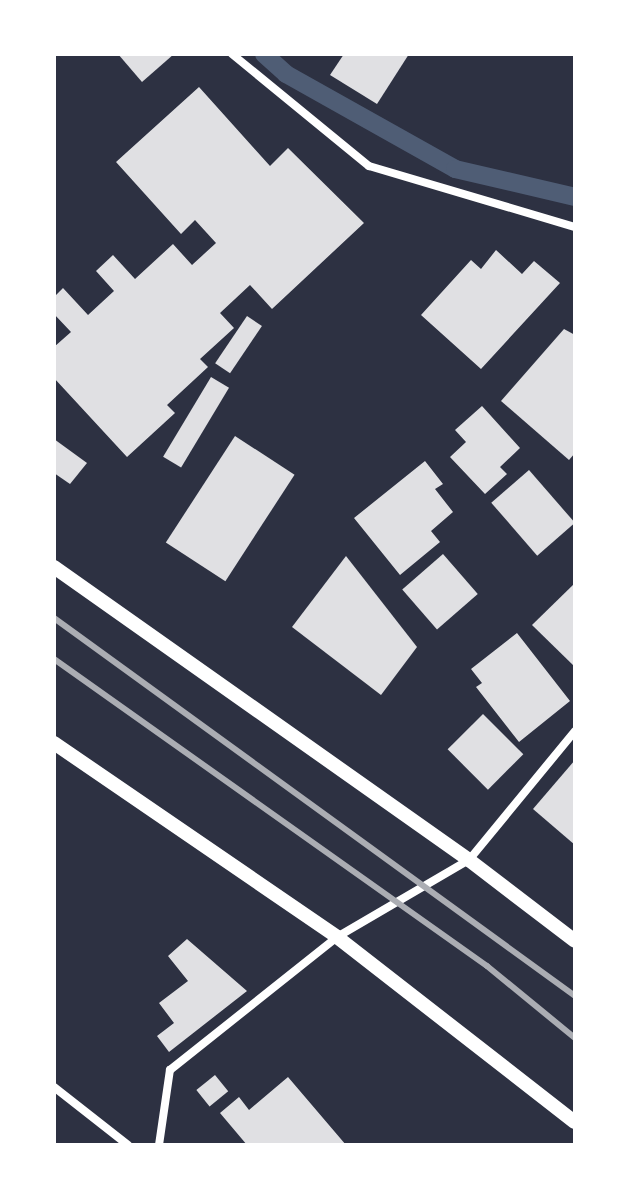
<!DOCTYPE html>
<html>
<head>
<meta charset="utf-8">
<style>
	body { margin:0 }
	#map { position:relative; width:629px; height:1199px; overflow:hidden; background:#2d3142; font-family:Arial,sans-serif }
	div>[style] { position:absolute }
	.stream>* { height:18px; margin:-9px; padding:0 9px; transform-origin:9px; border-radius:9px; background:#4f5d75 }
	.building>* { inset:0; background:#e0e0e3; transform-origin:0 0 }
	.minor>* { height:8px; margin:-4px; padding:0 4px; transform-origin:4px; border-radius:4px; background:#fff }
	.tertiary>* { height:14px; margin:-7px; padding:0 7px; transform-origin:7px; border-radius:7px; background:#fff }
	.rail>* { height:6px; margin:-3px; padding:0 3px; transform-origin:3px; border-radius:3px; background:#abadb3 }
	span { translate:-50% -50%; white-space:nowrap; text-align:center; line-height:1.15; -webkit-text-stroke:6px #fff; paint-order:stroke }
	.frame { position:absolute; inset:0; border:56px solid #fff; pointer-events:none }
</style>
</head>
<body>
<div id="map">
	<div class="stream">
		<i style="left:264px;top:54px;width:30px;rotate:42deg"></i>
		<i style="left:286px;top:74px;width:194px;rotate:29.3deg"></i>
		<i style="left:455px;top:169px;width:123px;rotate:13.1deg"></i>
	</div>
	<div class="building">
		<i style="clip-path:polygon(118px 54px,174px 54px,142px 82px)"></i>
		<i style="clip-path:polygon(344px 54px,409px 54px,377px 104px,330px 75px)"></i>
		<i style="clip-path:polygon(199px 87px,270px 166px,288px 148px,364px 223px,272px 309px,250px 285px,220px 313px,234px 328px,200px 359px,208px 367px,167px 405px,175px 413px,127px 457px,54px 378px,54px 347px,71px 332px,54px 314px,54px 297px,63px 288px,88px 315px,114px 291px,96px 271px,113px 255px,135px 279px,173px 244px,192px 265px,216px 243px,195px 220px,181px 234px,116px 162px)"></i>
		<i style="clip-path:polygon(496px 250px,522px 274px,534px 261px,560px 283px,481px 369px,421px 315px,471px 260px,481px 269px)"></i>
		<i style="left:247px;top:316px;width:18px;height:57px;rotate:34deg"></i>
		<i style="clip-path:polygon(564px 329px,575px 335px,575px 453px,569px 460px,501px 401px)"></i>
		<i style="left:211px;top:377px;width:21px;height:93px;rotate:31deg"></i>
		<i style="clip-path:polygon(482px 406px,520px 448px,500px 467px,507px 474px,485px 494px,450px 457px,466px 442px,455px 430px)"></i>
		<i style="left:235px;top:436px;width:71px;height:127px;rotate:33deg"></i>
		<i style="clip-path:polygon(54px 439px,87px 463px,70px 484px,54px 473px)"></i>
		<i style="clip-path:polygon(425px 461px,443px 484px,435px 489px,453px 512px,431px 531px,440px 542px,400px 575px,354px 518px)"></i>
		<i style="left:529px;top:470px;width:70px;height:50px;rotate:49deg"></i>
		<i style="left:443px;top:554px;width:53px;height:54px;rotate:49deg"></i>
		<i style="clip-path:polygon(346px 556px,417px 647px,381px 695px,292px 627px)"></i>
		<i style="clip-path:polygon(575px 583px,575px 667px,532px 625px)"></i>
		<i style="clip-path:polygon(517px 633px,570px 701px,519px 742px,476px 687px,482px 683px,471px 669px)"></i>
		<i style="left:483px;top:714px;width:57px;height:50px;rotate:45deg"></i>
		<i style="clip-path:polygon(575px 760px,575px 845px,533px 809px)"></i>
		<i style="clip-path:polygon(187px 939px,247px 991px,169px 1052px,157px 1036px,174px 1023px,159px 1003px,188px 981px,168px 956px)"></i>
		<i style="left:215px;top:1075px;width:21px;height:24px;rotate:51deg"></i>
		<i style="clip-path:polygon(288px 1077px,346px 1145px,247px 1145px,220px 1113px,239px 1097px,249px 1110px)"></i>
	</div>
	<div class="minor">
		<i style="left:232px;top:54px;width:177px;rotate:39.3deg"></i>
		<i style="left:369px;top:166px;width:215px;rotate:16.5deg"></i>
		<i style="left:54px;top:1087px;width:94px;rotate:38.1deg"></i>
		<i style="left:159px;top:1145px;width:76px;rotate:-81.7deg"></i>
		<i style="left:170px;top:1070px;width:213px;rotate:-38.5deg"></i>
		<i style="left:337px;top:937px;width:153px;rotate:-30.3deg"></i>
		<i style="left:469px;top:860px;width:167px;rotate:-50.6deg"></i>
	</div>
	<div class="tertiary">
		<i style="left:54px;top:567px;width:508px;rotate:35.22deg"></i>
		<i style="left:469px;top:860px;width:133px;rotate:37.4deg"></i>
		<i style="left:54px;top:743px;width:343px;rotate:34.4deg"></i>
		<i style="left:337px;top:937px;width:301px;rotate:37.9deg"></i>
	</div>
	<div class="rail">
		<i style="left:54px;top:618px;width:644px;rotate:35.96deg"></i>
		<i style="left:54px;top:659px;width:531px;rotate:35.34deg"></i>
		<i style="left:487px;top:966px;width:114px;rotate:39.3deg"></i>
	</div>
	<div class="frame"></div>
</div>
</body>
</html>
